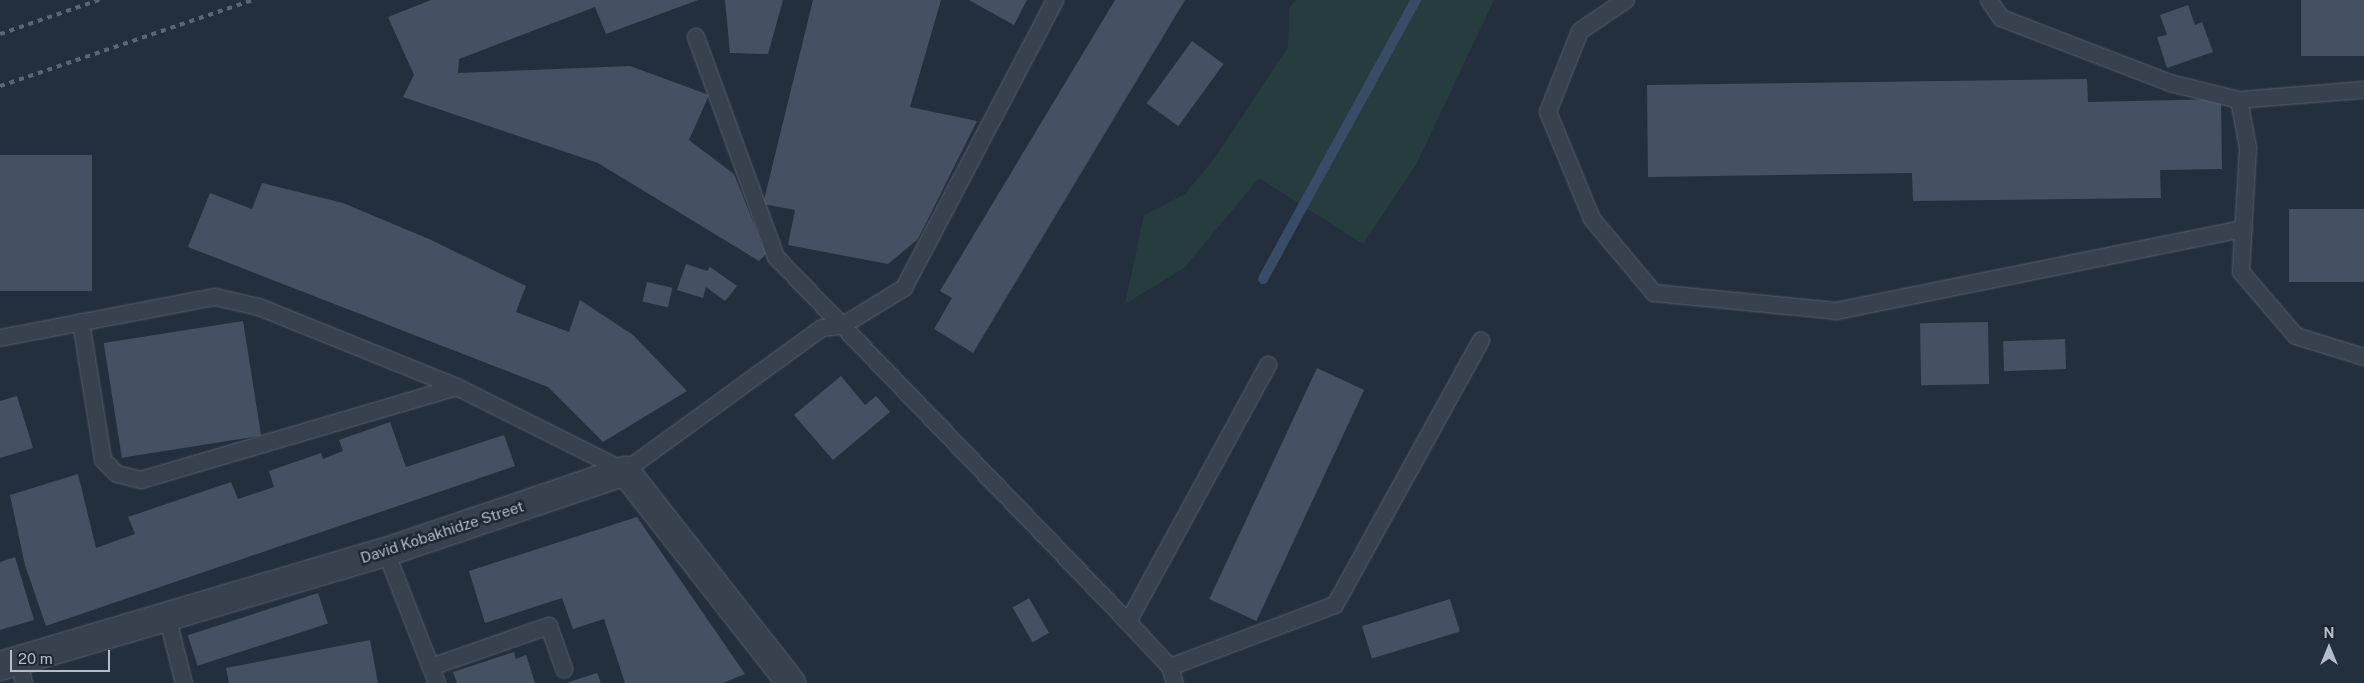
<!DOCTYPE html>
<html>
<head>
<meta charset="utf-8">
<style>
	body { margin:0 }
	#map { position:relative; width:2364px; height:683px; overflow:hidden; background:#242f3e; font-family:"Public Sans",sans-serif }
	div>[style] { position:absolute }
	.green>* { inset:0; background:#263c3f }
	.stream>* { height:10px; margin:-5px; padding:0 5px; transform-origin:5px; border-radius:5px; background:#394c67 }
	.building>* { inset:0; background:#455162; transform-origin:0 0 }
	.roads { filter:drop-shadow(0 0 1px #565f6c) drop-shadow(0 0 1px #565f6c) }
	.lane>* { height:16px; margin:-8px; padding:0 8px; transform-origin:8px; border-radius:8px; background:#38414e }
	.street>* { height:28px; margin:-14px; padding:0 14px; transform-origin:14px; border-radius:14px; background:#38414e }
	.rail>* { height:4px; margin-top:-2px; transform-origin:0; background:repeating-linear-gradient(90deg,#5a6575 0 5px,transparent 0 10px) }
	span { translate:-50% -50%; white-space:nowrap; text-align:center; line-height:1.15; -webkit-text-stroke:5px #1d2633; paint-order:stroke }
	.street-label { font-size:15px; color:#b4bcc9 }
	.north { position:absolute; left:2304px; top:623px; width:50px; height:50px; -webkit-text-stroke:4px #1d2633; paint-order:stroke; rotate:0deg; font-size:14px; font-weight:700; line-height:20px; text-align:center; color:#b4bcc9 }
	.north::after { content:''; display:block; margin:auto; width:18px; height:22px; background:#b4bcc9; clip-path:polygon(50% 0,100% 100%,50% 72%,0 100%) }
	.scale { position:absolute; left:10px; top:650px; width:100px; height:22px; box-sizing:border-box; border:2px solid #b4bcc9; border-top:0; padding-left:6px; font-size:15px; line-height:18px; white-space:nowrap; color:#b4bcc9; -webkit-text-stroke:4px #1d2633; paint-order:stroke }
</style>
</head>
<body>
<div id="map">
	<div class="green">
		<i style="clip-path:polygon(1296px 0,1494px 0,1416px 165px,1363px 244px,1259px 178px,1184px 268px,1125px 304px,1144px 215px,1185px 194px,1214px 159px,1288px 47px,1289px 8px)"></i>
	</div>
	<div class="stream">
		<i style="left:1263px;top:279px;width:318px;rotate:-61.3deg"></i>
	</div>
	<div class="building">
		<i style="clip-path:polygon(431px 0,698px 0,606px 34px,595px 7px,459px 59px,458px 73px,630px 66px,709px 95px,689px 140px,734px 174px,766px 254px,759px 261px,598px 163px,403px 97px,414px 75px,388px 17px)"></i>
		<i style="clip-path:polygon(725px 0,783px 0,768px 54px,730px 53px)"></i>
		<i style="clip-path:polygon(813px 0,941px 0,910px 107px,977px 121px,918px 239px,888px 264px,788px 245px,795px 210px,763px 204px)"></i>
		<i style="clip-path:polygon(969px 0,1027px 0,1014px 25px)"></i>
		<i style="clip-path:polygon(1115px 0,1185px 0,973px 353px,934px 329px,952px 298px,940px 291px)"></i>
		<i style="left:2301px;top:0;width:63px;height:56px"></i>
		<i style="clip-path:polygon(2188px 5px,2195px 25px,2202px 22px,2213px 52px,2167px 68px,2157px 37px,2167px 35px,2160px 15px)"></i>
		<i style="left:1192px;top:41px;width:39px;height:77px;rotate:36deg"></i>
		<i style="clip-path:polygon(2087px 79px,2088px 102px,2221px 99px,2222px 169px,2160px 170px,2161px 198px,1913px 201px,1912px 173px,1648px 177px,1647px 85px)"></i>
		<i style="left:0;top:155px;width:92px;height:136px"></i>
		<i style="clip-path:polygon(262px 183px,343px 203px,429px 239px,526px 286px,516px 312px,569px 332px,580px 300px,633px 335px,687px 391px,603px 442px,548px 387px,188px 247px,210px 193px,252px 209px)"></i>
		<i style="left:2364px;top:209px;width:73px;height:75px;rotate:90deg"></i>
		<i style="clip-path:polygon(686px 264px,707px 271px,710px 267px,737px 286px,725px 301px,706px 287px,703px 298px,677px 290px)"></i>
		<i style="left:647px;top:282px;width:26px;height:20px;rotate:13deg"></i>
		<i style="left:243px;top:321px;width:116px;height:141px;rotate:81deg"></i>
		<i style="left:1988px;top:322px;width:62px;height:68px;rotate:89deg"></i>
		<i style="left:2065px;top:339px;width:30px;height:62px;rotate:88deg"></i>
		<i style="left:1317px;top:368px;width:52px;height:255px;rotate:25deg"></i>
		<i style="clip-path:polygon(841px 376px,865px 405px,876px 396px,890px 412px,833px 460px,794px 415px)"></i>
		<i style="clip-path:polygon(17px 396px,33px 448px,0 458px,0 401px)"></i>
		<i style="clip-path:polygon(390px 422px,406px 467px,504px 435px,515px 466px,46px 626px,25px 565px,10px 495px,78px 474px,96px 548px,135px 534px,128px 517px,231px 482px,238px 499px,274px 487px,269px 471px,321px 453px,323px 459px,343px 451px,339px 440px)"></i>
		<i style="clip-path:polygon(637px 517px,745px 674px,723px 683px,625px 683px,604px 619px,573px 629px,562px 598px,485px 623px,469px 571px)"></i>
		<i style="clip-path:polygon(15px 557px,34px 620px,0 630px,0 562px)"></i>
		<i style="left:318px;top:593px;width:32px;height:137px;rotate:72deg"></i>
		<i style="left:1029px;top:598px;width:40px;height:19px;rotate:60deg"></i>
		<i style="left:1450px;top:599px;width:34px;height:92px;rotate:73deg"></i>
		<i style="clip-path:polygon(370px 640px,378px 683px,229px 683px,226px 668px)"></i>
		<i style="clip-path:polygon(514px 652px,516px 659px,526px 655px,535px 683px,457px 683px,453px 672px)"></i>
		<i style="clip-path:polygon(597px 673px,601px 683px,566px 683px)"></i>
	</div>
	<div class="roads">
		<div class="lane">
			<i style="left:1626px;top:0;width:55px;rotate:146deg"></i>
			<i style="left:1580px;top:31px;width:87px;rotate:111.6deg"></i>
			<i style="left:1548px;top:112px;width:116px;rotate:67.6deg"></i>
			<i style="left:1592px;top:219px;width:97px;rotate:50deg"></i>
			<i style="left:1654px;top:293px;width:183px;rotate:5.6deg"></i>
			<i style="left:1836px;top:311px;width:416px;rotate:-11.4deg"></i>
			<i style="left:1989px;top:0;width:22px;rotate:56deg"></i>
			<i style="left:2001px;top:18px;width:181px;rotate:21deg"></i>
			<i style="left:2170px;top:83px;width:71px;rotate:13.8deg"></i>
			<i style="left:2239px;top:100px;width:48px;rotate:79.2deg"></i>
			<i style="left:2248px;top:147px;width:125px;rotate:93.2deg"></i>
			<i style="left:2241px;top:272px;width:84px;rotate:49.3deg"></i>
			<i style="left:2296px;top:336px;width:71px;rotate:17.2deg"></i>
			<i style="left:696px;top:37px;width:234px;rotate:70deg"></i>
			<i style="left:776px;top:257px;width:507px;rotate:46.04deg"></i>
			<i style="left:1128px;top:622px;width:62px;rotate:47deg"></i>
			<i style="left:1170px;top:667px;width:17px;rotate:73deg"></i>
			<i style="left:2239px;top:100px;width:125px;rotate:-4.6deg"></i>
			<i style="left:81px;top:322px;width:140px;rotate:80.9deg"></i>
			<i style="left:103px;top:460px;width:20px;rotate:45deg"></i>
			<i style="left:117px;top:474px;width:25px;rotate:14deg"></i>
			<i style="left:141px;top:480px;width:329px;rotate:-16.4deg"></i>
			<i style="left:0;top:338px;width:219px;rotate:-10.8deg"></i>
			<i style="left:215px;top:297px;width:45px;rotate:12.8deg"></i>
			<i style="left:259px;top:307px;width:214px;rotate:22deg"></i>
			<i style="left:457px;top:387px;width:188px;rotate:26.6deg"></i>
			<i style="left:625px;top:471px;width:243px;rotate:-36deg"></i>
			<i style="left:822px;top:328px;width:20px;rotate:-6deg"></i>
			<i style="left:842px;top:326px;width:73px;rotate:-31.5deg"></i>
			<i style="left:904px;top:288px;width:325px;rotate:-62.3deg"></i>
			<i style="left:386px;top:552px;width:141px;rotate:68.7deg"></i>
			<i style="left:167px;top:616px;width:69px;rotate:75.8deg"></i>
			<i style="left:1128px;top:622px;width:293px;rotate:-61.4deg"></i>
			<i style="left:19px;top:660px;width:24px;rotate:78deg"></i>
			<i style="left:431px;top:667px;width:125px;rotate:-19.2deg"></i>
			<i style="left:549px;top:626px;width:46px;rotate:70.8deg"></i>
			<i style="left:1170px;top:667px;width:176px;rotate:-20.6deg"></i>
			<i style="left:1335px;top:605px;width:302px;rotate:-61.1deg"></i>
		</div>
		<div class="street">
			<i style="left:0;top:666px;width:402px;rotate:-16.5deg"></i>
			<i style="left:386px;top:552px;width:252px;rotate:-18.7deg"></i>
			<i style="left:625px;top:471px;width:269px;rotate:51.9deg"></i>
		</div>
	</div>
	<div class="rail">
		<i style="left:0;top:34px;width:105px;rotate:-19deg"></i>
		<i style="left:0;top:86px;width:266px;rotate:-18.8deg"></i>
	</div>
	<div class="street-label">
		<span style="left:442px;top:532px;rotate:-18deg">David Kobakhidze Street</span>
	</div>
	<div class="north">N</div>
	<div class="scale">20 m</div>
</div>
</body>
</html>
